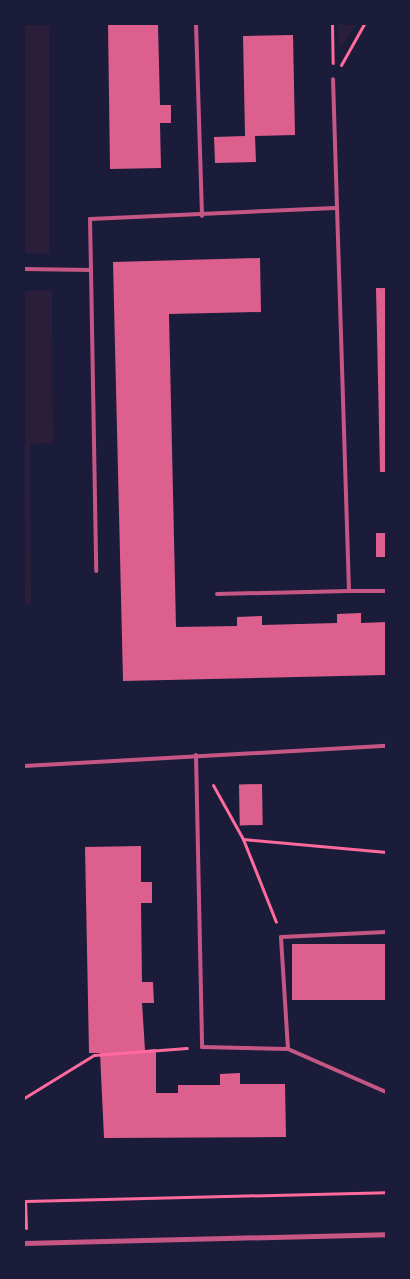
<!DOCTYPE html>
<html>
<head>
<meta charset="utf-8">
<style>
	body { margin:0 }
	#map { position:relative; width:410px; height:1279px; overflow:hidden; background:#1b1b3a; font-family:"Sofia Sans Condensed",sans-serif }
	div>[style] { position:absolute }
	.green>* { inset:0; background:#2a1e3b; transform-origin:0 0 }
	.building>* { inset:0; background:#dd5f8e; transform-origin:0 0 }
	.path>* { height:3px; margin:-1.5px; padding:0 1.5px; transform-origin:1.5px; border-radius:1.5px; background:#ff6b9d }
	.service>* { height:4px; margin:-2px; padding:0 2px; transform-origin:2px; border-radius:2px; background:#c65784 }
	.minor>* { height:5px; margin:-2.5px; padding:0 2.5px; transform-origin:2.5px; border-radius:2.5px; background:#c65784 }
	span { translate:-50% -50%; white-space:nowrap; text-align:center; line-height:1.15; -webkit-text-stroke:4px #1b1b3a; paint-order:stroke }
	.frame { position:absolute; inset:0; border:25px solid #1b1b3a; pointer-events:none }
</style>
</head>
<body>
<div id="map">
	<div class="green">
		<i style="left:24px;top:24px;width:25px;height:229px"></i>
		<i style="clip-path:polygon(338px 24px,355px 24px,339px 52px)"></i>
		<i style="clip-path:polygon(52px 290px,53px 443px,30px 444px,31px 604px,24px 604px,24px 291px)"></i>
	</div>
	<div class="building">
		<i style="clip-path:polygon(108px 24px,158px 24px,160px 105px,171px 105px,171px 123px,160px 123px,161px 168px,110px 169px)"></i>
		<i style="clip-path:polygon(293px 35px,295px 135px,255px 136px,256px 162px,215px 163px,214px 137px,245px 136px,243px 36px)"></i>
		<i style="clip-path:polygon(260px 258px,261px 312px,169px 314px,176px 627px,237px 626px,237px 617px,262px 616px,262px 625px,337px 623px,337px 614px,361px 613px,361px 623px,386px 622px,386px 675px,123px 681px,113px 262px)"></i>
		<i style="clip-path:polygon(376px 288px,386px 288px,386px 472px,380px 472px)"></i>
		<i style="left:376px;top:533px;width:10px;height:24px"></i>
		<i style="left:262px;top:784px;width:41px;height:23px;rotate:89deg"></i>
		<i style="clip-path:polygon(141px 846px,141px 882px,152px 882px,152px 903px,141px 903px,142px 982px,153px 982px,154px 1003px,142px 1003px,145px 1050px,156px 1049px,156px 1093px,178px 1093px,178px 1085px,220px 1085px,220px 1074px,240px 1073px,240px 1084px,285px 1084px,286px 1137px,104px 1138px,100px 1053px,89px 1053px,85px 847px)"></i>
		<i style="left:386px;top:944px;width:56px;height:94px;rotate:90deg"></i>
	</div>
	<div class="path">
		<i style="left:332px;top:24px;width:39px;rotate:89deg"></i>
		<i style="left:341px;top:65px;width:47px;rotate:-60.7deg"></i>
		<i style="left:213px;top:785px;width:62px;rotate:60.9deg"></i>
		<i style="left:243px;top:839px;width:89px;rotate:68.3deg"></i>
		<i style="left:243px;top:839px;width:144px;rotate:5.2deg"></i>
		<i style="left:24px;top:1098px;width:82px;rotate:-31.6deg"></i>
		<i style="left:94px;top:1055px;width:93px;rotate:-4.3deg"></i>
		<i style="left:26px;top:1228px;width:27px;rotate:-92deg"></i>
		<i style="left:25px;top:1201px;width:361px;rotate:-1.4deg"></i>
	</div>
	<div class="service">
		<i style="left:196px;top:24px;width:192px;rotate:88.2deg"></i>
		<i style="left:24px;top:269px;width:67px;rotate:0.9deg"></i>
		<i style="left:91px;top:270px;width:51px;rotate:-91.1deg"></i>
		<i style="left:90px;top:219px;width:245px;rotate:-2.6deg"></i>
		<i style="left:91px;top:270px;width:301px;rotate:89deg"></i>
		<i style="left:349px;top:591px;width:37px"></i>
		<i style="left:217px;top:594px;width:132px;rotate:-1.3deg"></i>
		<i style="left:349px;top:591px;width:512px;rotate:-91.79deg"></i>
		<i style="left:196px;top:755px;width:292px;rotate:88.8deg"></i>
		<i style="left:202px;top:1047px;width:86px;rotate:1.3deg"></i>
		<i style="left:288px;top:1049px;width:107px;rotate:23.7deg"></i>
		<i style="left:24px;top:766px;width:363px;rotate:-3.2deg"></i>
		<i style="left:288px;top:1049px;width:112px;rotate:-93.6deg"></i>
		<i style="left:281px;top:937px;width:105px;rotate:-2.7deg"></i>
	</div>
	<div class="minor">
		<i style="left:24px;top:1243px;width:362px;rotate:-1.4deg"></i>
	</div>
	<div class="frame"></div>
</div>
</body>
</html>
